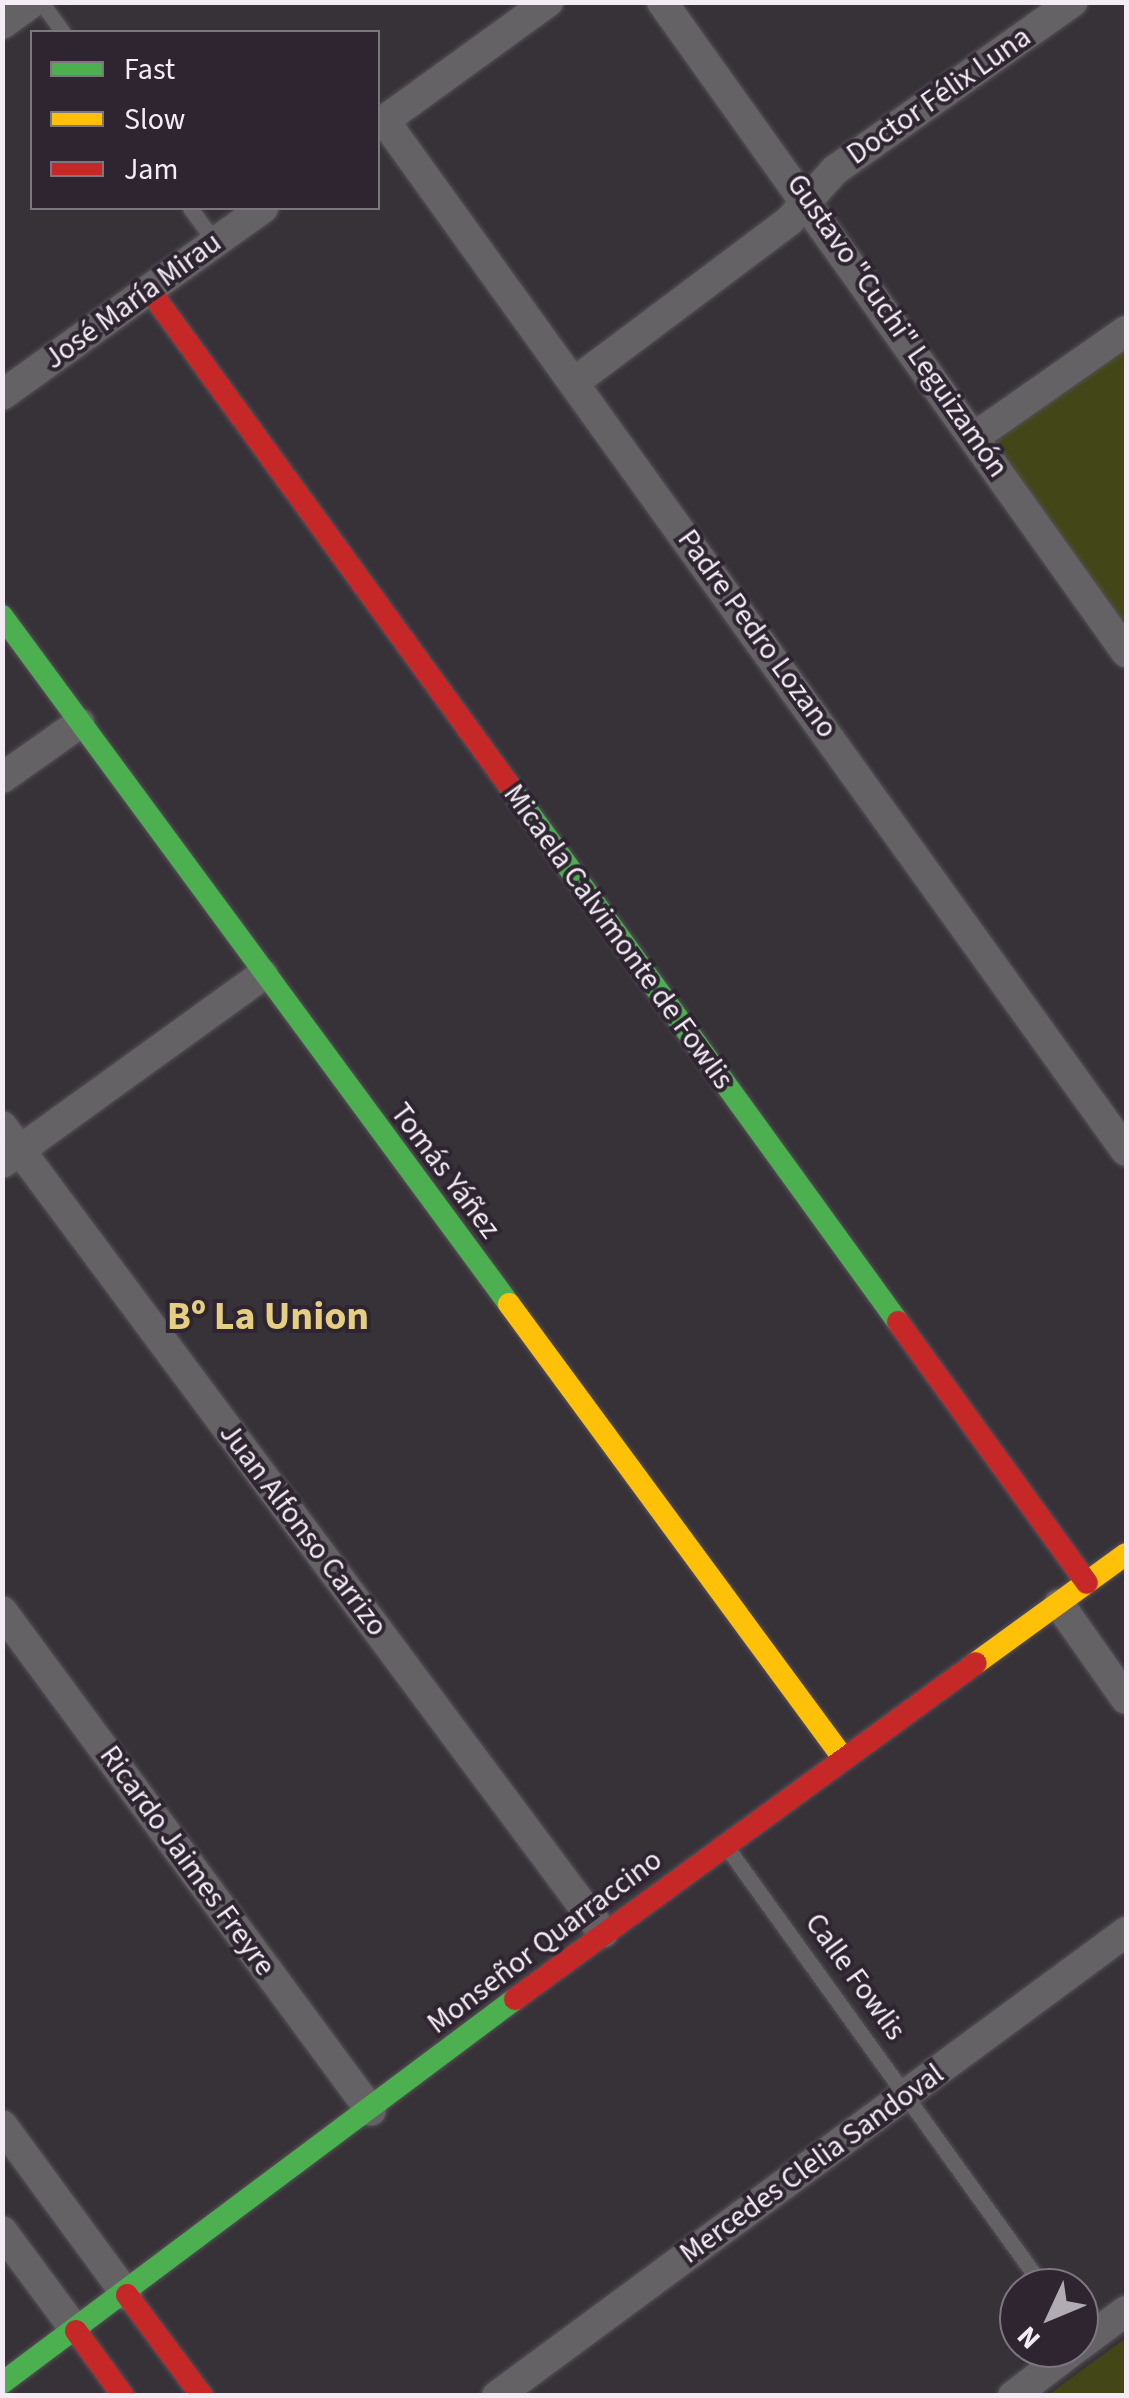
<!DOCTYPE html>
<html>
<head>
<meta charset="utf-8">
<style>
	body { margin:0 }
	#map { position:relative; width:1129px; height:2398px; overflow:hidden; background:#373138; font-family:"Source Sans 3",sans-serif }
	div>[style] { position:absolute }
	.green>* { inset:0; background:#434717 }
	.roads { filter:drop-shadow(0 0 2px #555057) drop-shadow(0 0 2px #555057) }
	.lane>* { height:15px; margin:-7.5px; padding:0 7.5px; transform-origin:7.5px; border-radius:7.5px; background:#656266 }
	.street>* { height:30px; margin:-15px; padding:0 15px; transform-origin:15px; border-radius:15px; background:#656266 }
	.fast>* { height:22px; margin:-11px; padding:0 11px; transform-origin:11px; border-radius:11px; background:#4caf50 }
	.slow>* { height:22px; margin:-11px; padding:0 11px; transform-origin:11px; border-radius:11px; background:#ffc107 }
	.jam>* { height:22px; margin:-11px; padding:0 11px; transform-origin:11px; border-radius:11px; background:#c62828 }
	span { translate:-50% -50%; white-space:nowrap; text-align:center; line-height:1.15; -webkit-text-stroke:8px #2e2531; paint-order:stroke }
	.street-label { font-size:30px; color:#f3ecf5 }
	.district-label { font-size:40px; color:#e5ce81; font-weight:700 }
	.frame { position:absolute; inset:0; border:5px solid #f3ecf5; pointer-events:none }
	.legend { position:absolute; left:30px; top:30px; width:350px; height:180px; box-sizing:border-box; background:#2e2531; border:2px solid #7d757f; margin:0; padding:12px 18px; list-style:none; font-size:30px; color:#f3ecf5 }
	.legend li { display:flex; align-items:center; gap:20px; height:50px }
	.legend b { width:50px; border:2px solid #7d757f }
	.north { position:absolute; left:999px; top:2268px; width:100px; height:100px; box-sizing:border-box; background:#2e2531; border:2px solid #7d757f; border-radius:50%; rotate:226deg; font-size:28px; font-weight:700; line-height:40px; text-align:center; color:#f3ecf5 }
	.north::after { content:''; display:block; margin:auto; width:35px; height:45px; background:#b1abb3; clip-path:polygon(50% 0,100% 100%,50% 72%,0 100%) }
</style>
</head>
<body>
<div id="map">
	<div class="green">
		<i style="clip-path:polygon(1126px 331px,1126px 652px,976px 436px)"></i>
		<i style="clip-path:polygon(1126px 2338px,1126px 2395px,1048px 2395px)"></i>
	</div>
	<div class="roads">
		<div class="lane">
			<i style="left:41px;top:2px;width:37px;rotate:54deg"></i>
			<i style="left:190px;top:208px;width:42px;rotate:53.7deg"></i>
			<i style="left:728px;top:1849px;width:541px;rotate:54.25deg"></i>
		</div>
		<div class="street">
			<i style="left:662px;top:2px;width:799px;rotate:54.48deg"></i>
			<i style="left:2px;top:24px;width:37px;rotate:-36deg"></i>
			<i style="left:384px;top:120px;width:1270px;rotate:54.26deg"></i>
			<i style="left:378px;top:125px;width:210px;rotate:-35.9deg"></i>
			<i style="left:576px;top:381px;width:266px;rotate:-36.9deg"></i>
			<i style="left:789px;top:221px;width:69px;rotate:-48deg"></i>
			<i style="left:835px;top:170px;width:291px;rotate:-35.3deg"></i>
			<i style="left:2px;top:395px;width:321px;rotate:-35.6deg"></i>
			<i style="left:976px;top:436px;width:183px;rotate:-35deg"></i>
			<i style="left:2px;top:778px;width:95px;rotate:-35.2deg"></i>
			<i style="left:2px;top:1126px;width:1006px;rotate:53.32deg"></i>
			<i style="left:2px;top:1163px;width:322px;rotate:-35.8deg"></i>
			<i style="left:1059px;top:1604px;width:116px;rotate:54.8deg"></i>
			<i style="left:2px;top:1611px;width:621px;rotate:53.57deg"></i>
			<i style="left:2px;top:2125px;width:211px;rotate:53.7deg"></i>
			<i style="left:2px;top:2231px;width:124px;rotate:53.5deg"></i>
			<i style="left:1079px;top:2346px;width:59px;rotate:-36.7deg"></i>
			<i style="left:497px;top:2396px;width:782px;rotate:-36.42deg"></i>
			<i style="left:1013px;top:2396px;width:79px;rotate:-37.3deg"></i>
		</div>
		<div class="fast">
			<i style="left:2px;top:616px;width:855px;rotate:53.61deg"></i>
			<i style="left:508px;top:784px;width:664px;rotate:54.06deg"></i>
			<i style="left:2px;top:2383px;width:641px;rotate:-36.82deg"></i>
		</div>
		<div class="slow">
			<i style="left:509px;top:1304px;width:565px;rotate:53.64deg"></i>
			<i style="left:976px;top:1663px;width:185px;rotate:-36deg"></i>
		</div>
		<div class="jam">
			<i style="left:150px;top:291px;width:609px;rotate:54.01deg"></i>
			<i style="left:898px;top:1322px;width:322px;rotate:54.1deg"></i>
			<i style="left:515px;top:1999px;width:570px;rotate:-36.09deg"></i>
			<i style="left:127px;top:2295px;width:126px;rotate:53.4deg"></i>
			<i style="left:76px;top:2331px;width:80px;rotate:54.1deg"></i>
		</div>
	</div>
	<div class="street-label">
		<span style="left:939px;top:96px;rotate:-35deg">Doctor Félix Luna</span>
		<span style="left:133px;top:301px;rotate:-36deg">José María Mirau</span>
		<span style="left:897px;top:326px;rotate:55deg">Gustavo "Cuchi" Leguizamón</span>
		<span style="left:757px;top:634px;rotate:54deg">Padre Pedro Lozano</span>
		<span style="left:618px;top:937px;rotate:54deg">Micaela Calvimonte de Fowlis</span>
		<span style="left:445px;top:1171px;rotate:53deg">Tomás Yáñez</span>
		<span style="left:303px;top:1530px;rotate:53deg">Juan Alfonso Carrizo</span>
		<span style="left:187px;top:1861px;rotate:54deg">Ricardo Jaimes Freyre</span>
		<span style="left:545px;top:1942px;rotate:-37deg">Monseñor Quarraccino</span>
		<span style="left:855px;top:1977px;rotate:54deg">Calle Fowlis</span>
		<span style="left:812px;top:2164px;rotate:-36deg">Mercedes Clelia Sandoval</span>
	</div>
	<div class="district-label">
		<span style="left:268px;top:1317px">Bº La Union</span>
	</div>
	<div class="frame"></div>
	<ul class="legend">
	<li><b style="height:12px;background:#4caf50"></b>Fast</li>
	<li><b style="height:12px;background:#ffc107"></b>Slow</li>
	<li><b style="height:12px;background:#c62828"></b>Jam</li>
	</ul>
	<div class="north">N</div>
</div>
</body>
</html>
